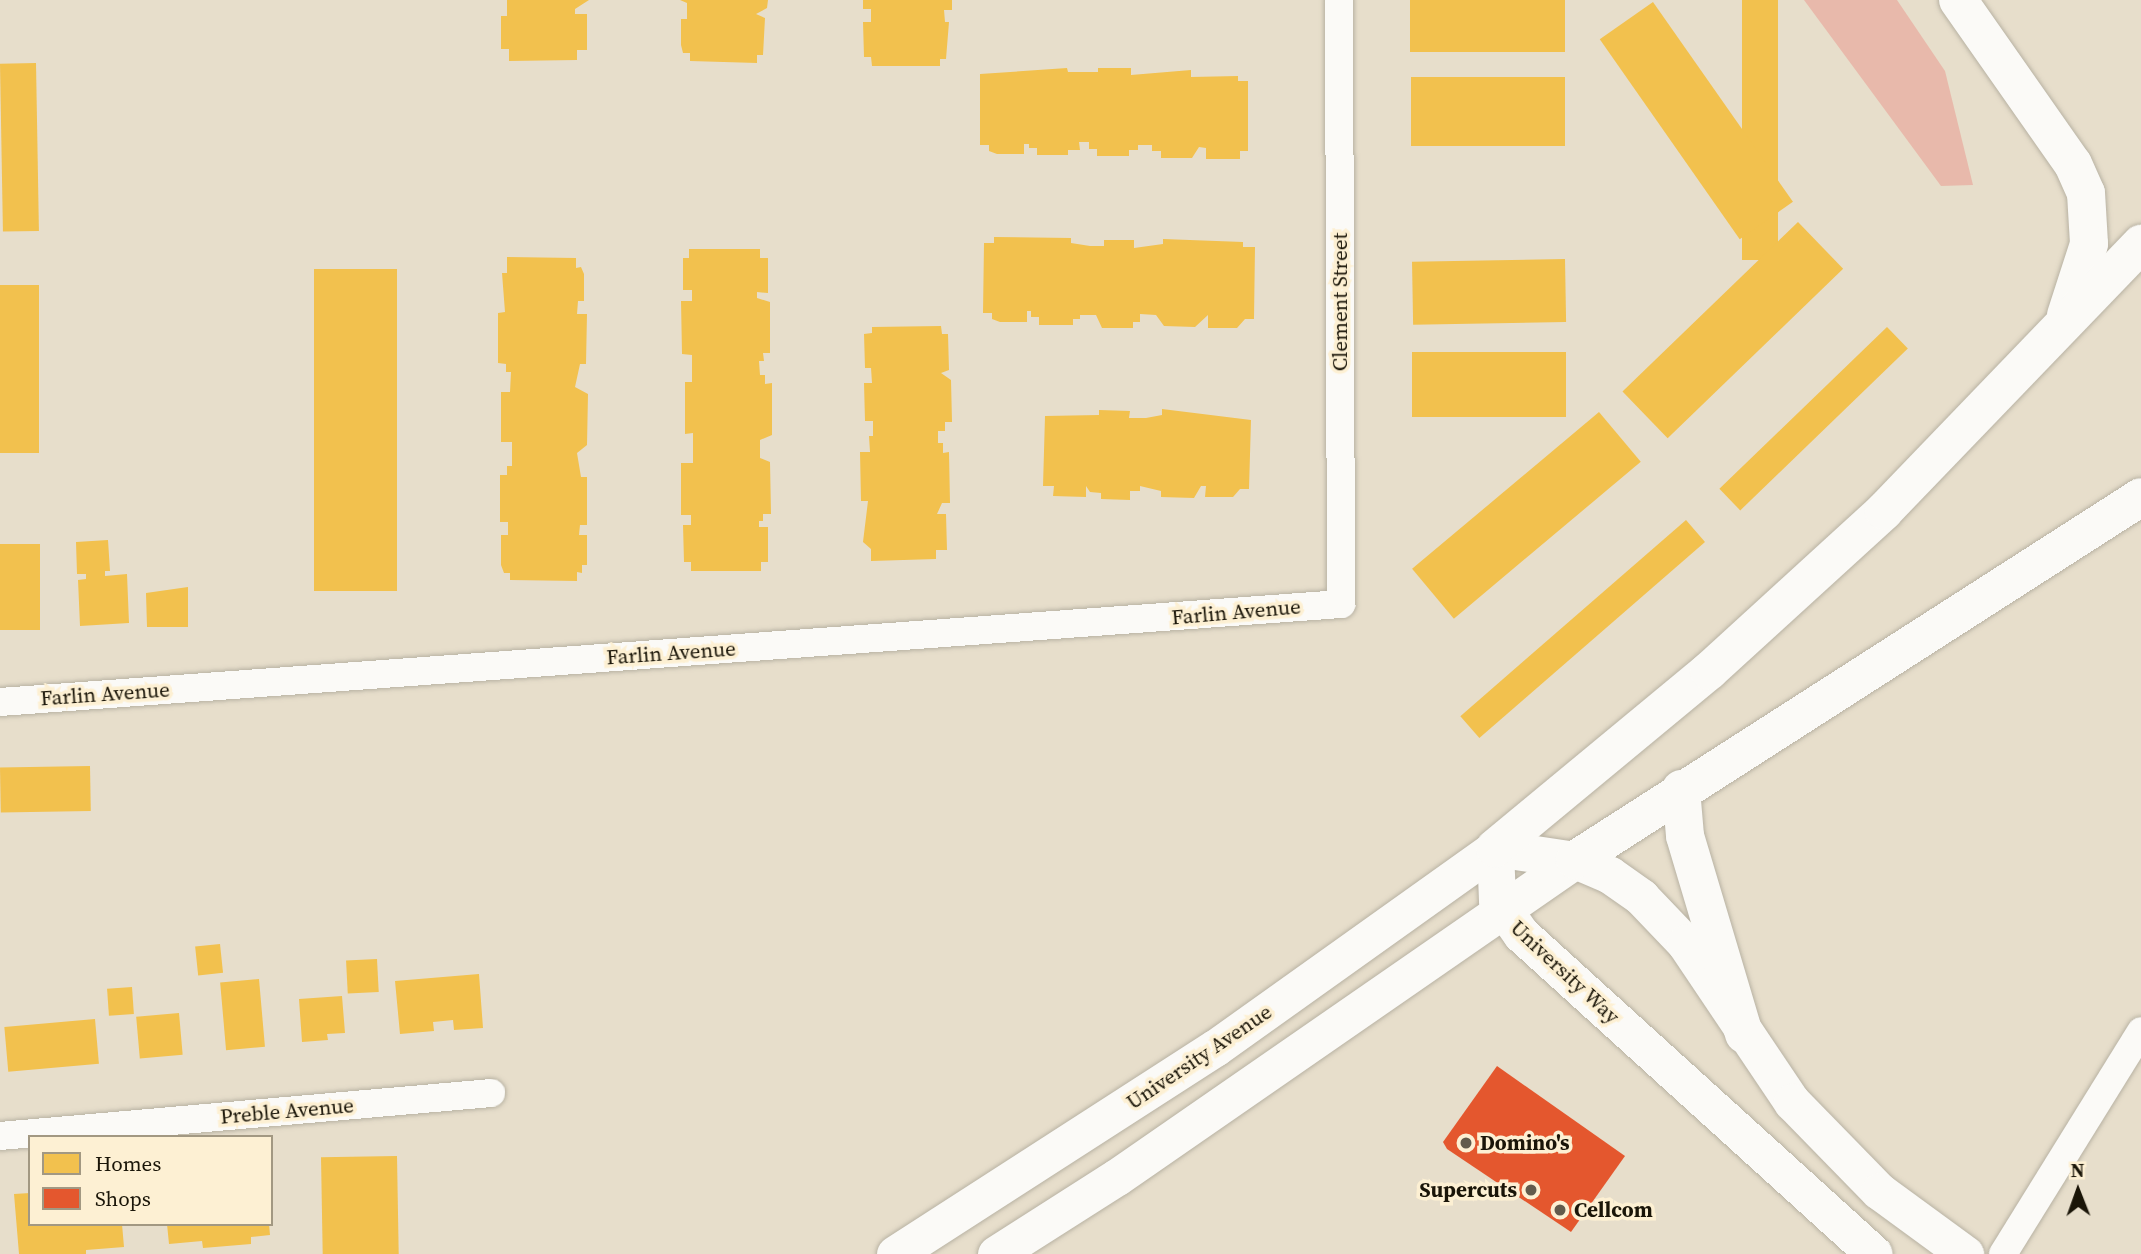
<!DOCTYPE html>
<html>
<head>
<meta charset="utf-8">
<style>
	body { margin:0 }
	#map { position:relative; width:2141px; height:1254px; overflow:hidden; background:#e7decb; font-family:"Source Serif 4",serif }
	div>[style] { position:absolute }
	.forest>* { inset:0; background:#e8b9ab }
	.homes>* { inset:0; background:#f2c14e; transform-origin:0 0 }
	.shops>* { inset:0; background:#e4572e }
	.roads { filter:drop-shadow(0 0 2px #b8b2a3) drop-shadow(0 0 2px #b8b2a3) }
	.minor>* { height:28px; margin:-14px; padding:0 14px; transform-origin:14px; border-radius:14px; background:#fbfaf7 }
	.major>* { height:37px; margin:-18.5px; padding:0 18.5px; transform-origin:18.5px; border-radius:18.5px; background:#fbfaf7 }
	.highway>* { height:38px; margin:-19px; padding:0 19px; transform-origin:19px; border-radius:19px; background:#fbfaf7 }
	.dots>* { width:19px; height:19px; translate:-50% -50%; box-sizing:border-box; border:4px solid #fdf0d3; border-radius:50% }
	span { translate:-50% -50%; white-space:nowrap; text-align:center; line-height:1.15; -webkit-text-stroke:7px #fdf0d3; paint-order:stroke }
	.street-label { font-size:21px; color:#1a1508 }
	.poi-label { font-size:21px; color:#1a1508; font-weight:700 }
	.left { translate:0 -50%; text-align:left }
	.right { translate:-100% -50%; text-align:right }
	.legend { position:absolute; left:28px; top:1135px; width:245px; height:91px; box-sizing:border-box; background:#fdf0d3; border:2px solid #a29882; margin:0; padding:9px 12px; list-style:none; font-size:21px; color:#1a1508 }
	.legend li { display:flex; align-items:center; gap:14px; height:35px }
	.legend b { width:35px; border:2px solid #a29882 }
	.north { position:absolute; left:2043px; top:1156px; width:70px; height:70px; -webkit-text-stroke:5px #fdf0d3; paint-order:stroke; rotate:359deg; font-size:19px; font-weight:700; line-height:28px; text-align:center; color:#1a1508 }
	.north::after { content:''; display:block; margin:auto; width:24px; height:32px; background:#1a1508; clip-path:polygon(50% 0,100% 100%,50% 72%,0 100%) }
</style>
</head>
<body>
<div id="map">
	<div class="forest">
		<i style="clip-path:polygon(1804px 0,1897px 0,1945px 71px,1973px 185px,1941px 186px)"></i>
	</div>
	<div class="homes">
		<i style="clip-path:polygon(507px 0,589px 0,575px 9px,575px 14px,587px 14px,587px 50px,577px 50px,577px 60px,509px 61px,509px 49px,501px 49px,501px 16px,507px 16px)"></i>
		<i style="clip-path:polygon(680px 0,768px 0,767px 8px,756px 14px,765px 18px,763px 55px,757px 55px,757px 63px,690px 61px,690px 53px,683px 53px,681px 45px,681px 19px,687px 19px,687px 3px)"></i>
		<i style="clip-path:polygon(863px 0,952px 0,952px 10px,944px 10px,945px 22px,949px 22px,946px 59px,940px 59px,940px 66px,872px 66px,871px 57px,864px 57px,863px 22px,871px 22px,871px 9px,863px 9px)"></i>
		<i style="left:1410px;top:0;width:155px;height:52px"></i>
		<i style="left:1742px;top:0;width:36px;height:260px"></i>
		<i style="left:1653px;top:2px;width:244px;height:65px;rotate:55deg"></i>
		<i style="left:36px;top:63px;width:168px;height:36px;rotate:89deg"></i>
		<i style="clip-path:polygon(1067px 68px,1068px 72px,1098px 72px,1098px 68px,1131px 68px,1131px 75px,1191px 70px,1191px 77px,1238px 76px,1238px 81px,1248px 81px,1248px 151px,1240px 151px,1240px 159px,1206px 159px,1206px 148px,1199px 147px,1192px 158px,1161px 158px,1161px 151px,1152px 151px,1152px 145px,1138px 145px,1138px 150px,1129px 150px,1129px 156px,1097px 156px,1097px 149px,1089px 149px,1089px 142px,1079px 142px,1080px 150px,1068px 150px,1068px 155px,1037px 155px,1037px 148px,1029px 148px,1029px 144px,1024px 144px,1024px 154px,997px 154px,989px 151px,989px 145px,980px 145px,980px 74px)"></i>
		<i style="left:1565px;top:77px;width:69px;height:154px;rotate:90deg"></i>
		<i style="left:1798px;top:222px;width:65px;height:244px;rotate:46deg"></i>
		<i style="clip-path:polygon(994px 237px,1071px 238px,1071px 243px,1090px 246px,1104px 246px,1104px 240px,1134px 240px,1134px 248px,1163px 244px,1163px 239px,1243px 242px,1243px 247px,1255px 247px,1254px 319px,1245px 319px,1237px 328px,1208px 328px,1208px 315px,1195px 327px,1164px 326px,1156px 315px,1140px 314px,1140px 322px,1133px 322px,1133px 328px,1102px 328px,1096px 315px,1080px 315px,1080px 319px,1073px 319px,1073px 325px,1039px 325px,1039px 317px,1031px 317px,1031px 311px,1027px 311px,1027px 322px,1000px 322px,992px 319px,992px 313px,983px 313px,984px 243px,994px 243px)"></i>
		<i style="clip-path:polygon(689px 249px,760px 249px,760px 258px,768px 258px,768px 293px,757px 292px,757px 298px,770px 302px,770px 353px,763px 353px,764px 361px,759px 361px,760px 375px,765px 375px,765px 384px,772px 383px,772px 435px,760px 440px,760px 458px,770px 462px,771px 514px,763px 514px,763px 521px,759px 521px,759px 527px,768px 527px,768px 562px,761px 562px,761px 571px,691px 571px,691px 562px,684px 562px,683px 525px,691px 525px,691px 515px,681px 515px,681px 463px,693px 463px,693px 433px,685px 434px,685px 382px,692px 382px,692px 355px,682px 354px,681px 301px,692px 301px,692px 290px,683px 290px,683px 258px,689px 258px)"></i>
		<i style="clip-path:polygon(507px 257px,576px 258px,576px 268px,581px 267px,584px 274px,584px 301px,578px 301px,577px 314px,587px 314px,586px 364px,580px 364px,575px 387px,588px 394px,587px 445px,577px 453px,581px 477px,587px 477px,587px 525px,580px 525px,579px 535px,587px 535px,587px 565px,582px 565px,582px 573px,577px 572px,577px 581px,510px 580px,510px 573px,504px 573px,501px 565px,501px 535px,508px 535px,508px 522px,500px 522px,500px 475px,507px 475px,507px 466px,512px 466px,512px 442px,501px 442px,501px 392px,510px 392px,511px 372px,506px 372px,506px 364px,498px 363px,498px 313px,505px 312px,502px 273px,507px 273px)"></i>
		<i style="left:1565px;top:259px;width:63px;height:153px;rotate:89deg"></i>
		<i style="left:314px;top:269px;width:83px;height:322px"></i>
		<i style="left:0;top:285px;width:39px;height:168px"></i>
		<i style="clip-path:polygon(941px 326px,942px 334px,948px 334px,949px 370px,941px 373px,951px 380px,952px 422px,945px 422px,945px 431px,938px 431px,938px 443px,943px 443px,943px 453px,949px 452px,950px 503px,942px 503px,937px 514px,946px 514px,947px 550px,936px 550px,936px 559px,871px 561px,871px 549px,863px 542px,868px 501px,861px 501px,860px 452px,870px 452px,869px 436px,873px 436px,873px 421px,865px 421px,864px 383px,872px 383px,871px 368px,865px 368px,864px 334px,872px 333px,872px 327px)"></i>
		<i style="left:1887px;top:327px;width:30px;height:233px;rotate:46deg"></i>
		<i style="left:1412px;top:352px;width:154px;height:65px"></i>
		<i style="clip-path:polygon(1162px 409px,1251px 420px,1249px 489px,1240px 489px,1233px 497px,1205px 497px,1206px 486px,1201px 486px,1194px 498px,1161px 497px,1161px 491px,1140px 486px,1140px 491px,1130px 491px,1130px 500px,1101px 499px,1101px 493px,1090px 492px,1086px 486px,1086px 497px,1053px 496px,1054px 486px,1043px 486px,1045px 416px,1099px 415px,1099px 410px,1130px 411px,1129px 418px,1146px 418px,1162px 415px)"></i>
		<i style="left:1599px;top:412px;width:65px;height:244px;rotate:50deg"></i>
		<i style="left:1686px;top:520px;width:29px;height:299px;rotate:49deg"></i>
		<i style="clip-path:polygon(108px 540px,110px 571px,105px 571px,105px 576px,127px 574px,129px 623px,80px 626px,78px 580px,86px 579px,86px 574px,77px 574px,76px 542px)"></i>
		<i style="left:0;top:544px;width:40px;height:86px"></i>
		<i style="clip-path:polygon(188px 587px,188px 627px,147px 627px,146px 593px)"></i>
		<i style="left:90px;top:766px;width:45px;height:90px;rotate:89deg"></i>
		<i style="left:220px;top:944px;width:29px;height:25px;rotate:84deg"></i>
		<i style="left:377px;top:959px;width:33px;height:31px;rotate:87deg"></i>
		<i style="clip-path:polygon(479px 974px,483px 1028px,454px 1030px,453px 1020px,433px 1022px,434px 1031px,400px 1034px,395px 981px)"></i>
		<i style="left:259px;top:979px;width:68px;height:39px;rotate:85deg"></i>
		<i style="left:132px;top:987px;width:27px;height:25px;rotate:86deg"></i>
		<i style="clip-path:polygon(342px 996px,345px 1033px,327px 1034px,328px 1040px,302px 1042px,299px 999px)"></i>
		<i style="left:179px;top:1013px;width:42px;height:43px;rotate:85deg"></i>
		<i style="left:95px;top:1019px;width:45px;height:91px;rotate:85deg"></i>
		<i style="left:397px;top:1156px;width:98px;height:76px;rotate:89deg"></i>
		<i style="clip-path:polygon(30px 1193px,30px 1224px,122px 1224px,124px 1247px,86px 1250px,86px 1254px,19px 1254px,14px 1194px)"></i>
		<i style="clip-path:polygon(167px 1224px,269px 1224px,270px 1235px,251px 1237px,251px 1244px,203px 1248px,202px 1241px,169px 1244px)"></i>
	</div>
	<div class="shops">
		<i style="clip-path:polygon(1497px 1066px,1625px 1156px,1571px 1232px,1447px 1149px,1443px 1142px)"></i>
	</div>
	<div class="roads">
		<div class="minor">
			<i style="left:0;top:702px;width:1345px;rotate:-4.18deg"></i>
			<i style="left:1341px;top:604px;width:604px;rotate:-90.19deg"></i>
			<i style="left:0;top:1136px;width:493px;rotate:-5deg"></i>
			<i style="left:2003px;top:1254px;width:262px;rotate:-58.2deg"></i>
		</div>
		<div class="major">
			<i style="left:1495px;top:848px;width:81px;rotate:8.5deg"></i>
			<i style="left:1575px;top:860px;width:38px;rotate:23deg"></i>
			<i style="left:1610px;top:875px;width:38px;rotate:35deg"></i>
			<i style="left:1641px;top:897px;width:64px;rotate:46.3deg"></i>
			<i style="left:1685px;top:943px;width:192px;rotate:56.1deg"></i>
			<i style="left:1792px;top:1102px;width:124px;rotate:45.7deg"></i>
			<i style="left:1879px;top:1191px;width:107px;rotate:36.2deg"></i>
			<i style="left:1495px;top:848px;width:52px;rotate:87.8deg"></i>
			<i style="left:1497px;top:900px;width:42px;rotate:54.8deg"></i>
			<i style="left:1521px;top:934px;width:476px;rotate:42.2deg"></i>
			<i style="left:895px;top:1254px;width:381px;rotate:-32.8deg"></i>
			<i style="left:1215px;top:1048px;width:344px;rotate:-35.5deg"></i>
			<i style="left:996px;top:1254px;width:143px;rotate:-32.5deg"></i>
			<i style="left:1117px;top:1177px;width:557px;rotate:-34.69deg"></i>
		</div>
		<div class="highway">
			<i style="left:1958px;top:0;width:200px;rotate:55deg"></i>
			<i style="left:2073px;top:164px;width:32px;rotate:66deg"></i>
			<i style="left:2086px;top:193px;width:51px;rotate:86.6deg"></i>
			<i style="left:2089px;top:244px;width:75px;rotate:107.9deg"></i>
			<i style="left:1681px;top:789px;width:47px;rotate:85.1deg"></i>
			<i style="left:1685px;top:836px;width:207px;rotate:73.4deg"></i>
			<i style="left:1495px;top:848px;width:278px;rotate:-39.6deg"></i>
			<i style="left:1709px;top:671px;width:237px;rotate:-42.4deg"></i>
			<i style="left:1884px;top:511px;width:371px;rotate:-46.1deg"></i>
			<i style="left:1575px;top:860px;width:672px;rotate:-32.67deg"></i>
		</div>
	</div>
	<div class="dots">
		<i style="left:1466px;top:1143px;background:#625b4c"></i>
		<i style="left:1531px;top:1190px;background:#625b4c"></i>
		<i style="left:1560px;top:1210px;background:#625b4c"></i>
	</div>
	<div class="street-label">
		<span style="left:1340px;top:302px;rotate:-90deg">Clement Street</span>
		<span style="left:1236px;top:612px;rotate:-5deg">Farlin Avenue</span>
		<span style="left:671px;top:653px;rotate:-4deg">Farlin Avenue</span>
		<span style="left:105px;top:694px;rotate:-4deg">Farlin Avenue</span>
		<span style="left:1565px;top:972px;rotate:43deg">University Way</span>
		<span style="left:1199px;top:1057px;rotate:-34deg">University Avenue</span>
		<span style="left:287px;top:1111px;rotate:-5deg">Preble Avenue</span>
	</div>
	<div class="poi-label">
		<span class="left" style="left:1480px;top:1143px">Domino's</span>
		<span class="right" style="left:1517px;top:1190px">Supercuts</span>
		<span class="left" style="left:1574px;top:1210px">Cellcom</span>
	</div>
	<ul class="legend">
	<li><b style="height:19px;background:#f2c14e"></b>Homes</li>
	<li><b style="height:19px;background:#e4572e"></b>Shops</li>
	</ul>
	<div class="north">N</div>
</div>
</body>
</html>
